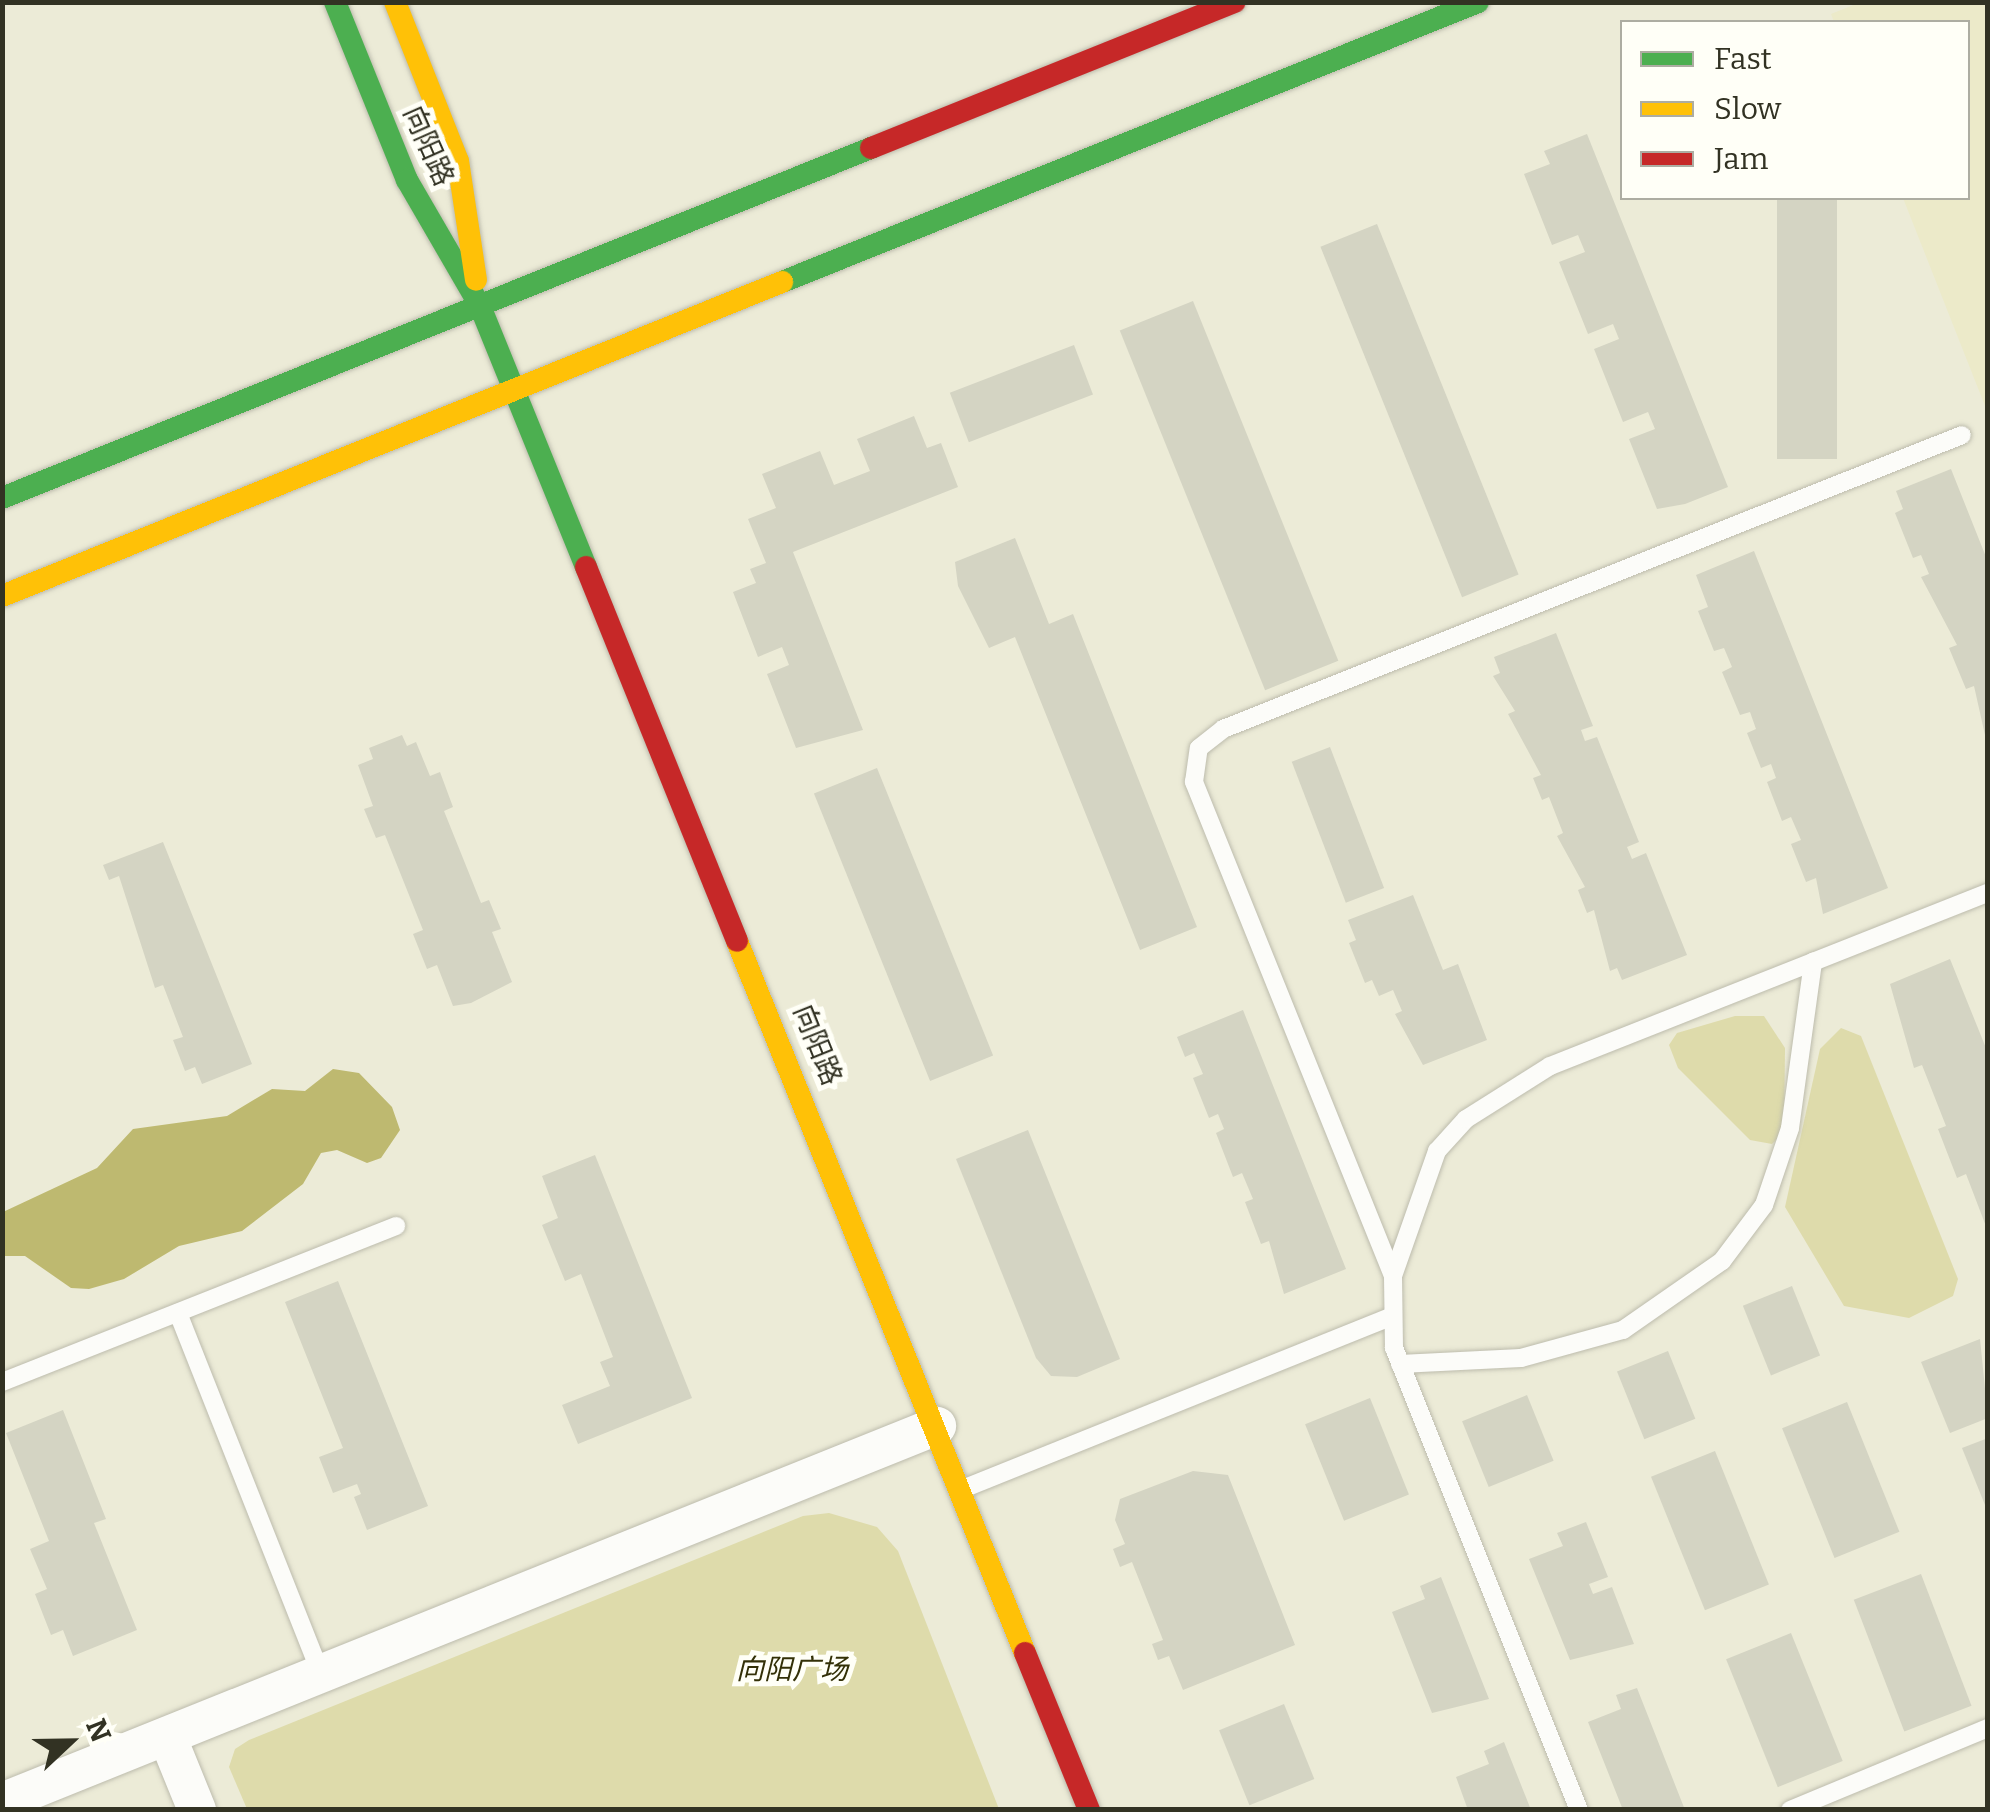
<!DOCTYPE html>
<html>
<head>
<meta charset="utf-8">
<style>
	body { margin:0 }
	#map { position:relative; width:1990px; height:1812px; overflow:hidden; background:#ecebd7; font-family:Bitter,"Noto Sans SC",serif }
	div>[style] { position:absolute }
	.built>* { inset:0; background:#eceac9 }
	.green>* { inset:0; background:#dedbab }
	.water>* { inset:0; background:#beb970 }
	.building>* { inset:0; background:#d4d4c3; transform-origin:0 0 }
	.roads { filter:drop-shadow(0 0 2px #bdbcad) drop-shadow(0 0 2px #bdbcad) }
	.lane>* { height:18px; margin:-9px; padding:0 9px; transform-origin:9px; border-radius:9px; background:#fcfcf9 }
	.street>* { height:38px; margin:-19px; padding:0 19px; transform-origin:19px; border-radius:19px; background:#fcfcf9 }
	.fast>* { height:22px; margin:-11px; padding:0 11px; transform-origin:11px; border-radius:11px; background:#4caf50 }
	.slow>* { height:22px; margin:-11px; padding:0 11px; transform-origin:11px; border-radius:11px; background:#ffc107 }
	.jam>* { height:22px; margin:-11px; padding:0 11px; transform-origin:11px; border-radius:11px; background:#c62828 }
	span { translate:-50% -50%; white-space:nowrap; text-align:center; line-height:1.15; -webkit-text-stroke:10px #fffff7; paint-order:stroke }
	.street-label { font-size:28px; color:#323223 }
	.park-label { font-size:28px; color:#333007; font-style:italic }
	.frame { position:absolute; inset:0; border:5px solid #323223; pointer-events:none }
	.legend { position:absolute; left:1620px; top:20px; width:350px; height:180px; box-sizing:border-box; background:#fffff7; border:2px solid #adada2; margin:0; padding:12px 18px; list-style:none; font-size:30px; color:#323223 }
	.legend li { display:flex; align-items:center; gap:20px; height:50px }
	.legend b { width:50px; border:2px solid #adada2 }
	.north { position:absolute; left:20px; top:1692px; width:100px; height:100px; -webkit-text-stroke:8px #fffff7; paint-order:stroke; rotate:68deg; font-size:28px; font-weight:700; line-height:40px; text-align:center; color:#323223 }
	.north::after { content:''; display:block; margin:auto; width:35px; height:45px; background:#323223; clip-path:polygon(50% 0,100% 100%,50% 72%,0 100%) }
</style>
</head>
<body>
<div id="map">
	<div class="built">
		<i style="clip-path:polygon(1861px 2px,1987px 3px,1987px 411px,1903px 198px,1968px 198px,1968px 22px,1834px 22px,1831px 14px)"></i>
	</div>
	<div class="green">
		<i style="clip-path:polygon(1735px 1016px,1764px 1016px,1785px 1048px,1784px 1132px,1772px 1144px,1750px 1140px,1678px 1068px,1669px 1045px,1677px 1033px)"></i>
		<i style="clip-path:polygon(1841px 1028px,1861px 1036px,1958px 1279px,1953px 1296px,1909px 1318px,1844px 1306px,1785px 1207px,1820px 1049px)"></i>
		<i style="clip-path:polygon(829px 1513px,877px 1527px,898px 1551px,999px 1809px,247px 1809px,229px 1767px,235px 1749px,249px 1740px,803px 1516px)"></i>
	</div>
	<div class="water">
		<i style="clip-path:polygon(333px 1069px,359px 1073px,392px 1107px,400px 1130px,381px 1158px,367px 1163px,337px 1150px,321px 1153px,303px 1184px,242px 1231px,179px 1246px,124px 1279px,89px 1289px,71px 1288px,25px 1256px,3px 1256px,3px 1212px,97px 1168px,133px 1129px,227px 1116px,272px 1089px,305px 1091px)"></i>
	</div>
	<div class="building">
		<i style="clip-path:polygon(1587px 134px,1728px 487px,1685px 504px,1657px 509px,1629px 439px,1655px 429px,1648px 412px,1623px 422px,1594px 349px,1619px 339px,1613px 324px,1588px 334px,1559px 262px,1585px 252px,1578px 235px,1552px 245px,1524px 174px,1550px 164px,1544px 151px)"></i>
		<i style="left:1777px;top:198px;width:60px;height:261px"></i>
		<i style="left:1377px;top:224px;width:378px;height:61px;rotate:68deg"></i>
		<i style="left:1193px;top:301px;width:388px;height:79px;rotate:68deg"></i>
		<i style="left:1074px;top:345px;width:53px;height:133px;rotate:69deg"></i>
		<i style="clip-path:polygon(914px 416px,927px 448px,941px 443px,958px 487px,793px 552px,863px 730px,796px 748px,767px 674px,789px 665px,782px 647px,758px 657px,733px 592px,756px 583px,750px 569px,766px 563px,748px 519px,776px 508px,762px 474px,820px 451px,834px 485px,870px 471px,857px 439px)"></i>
		<i style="clip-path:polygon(1951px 469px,1988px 562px,1987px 744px,1974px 686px,1966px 689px,1949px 648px,1957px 645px,1921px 577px,1929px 574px,1921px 555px,1913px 558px,1895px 513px,1903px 509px,1896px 491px)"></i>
		<i style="clip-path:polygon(1015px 538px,1049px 624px,1073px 614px,1197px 927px,1140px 950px,1015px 637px,989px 648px,958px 586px,955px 562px)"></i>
		<i style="clip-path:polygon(1754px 551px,1888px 888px,1823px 914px,1816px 878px,1806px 882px,1791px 844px,1801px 840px,1791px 817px,1782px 821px,1767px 782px,1776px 778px,1771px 764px,1761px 768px,1747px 733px,1756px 729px,1750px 712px,1740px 715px,1722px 672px,1732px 667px,1724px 648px,1714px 651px,1698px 611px,1708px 607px,1696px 575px)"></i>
		<i style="clip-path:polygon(1556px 633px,1593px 726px,1581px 730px,1585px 741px,1597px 737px,1639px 842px,1627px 847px,1632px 859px,1646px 853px,1687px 955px,1622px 980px,1617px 968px,1610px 971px,1594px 910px,1587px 913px,1578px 890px,1585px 887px,1557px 836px,1563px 833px,1549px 797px,1542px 800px,1533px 778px,1541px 775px,1508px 714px,1515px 711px,1493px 676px,1500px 673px,1494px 657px)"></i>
		<i style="clip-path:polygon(402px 735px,407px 746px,416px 742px,430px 776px,440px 772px,453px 807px,444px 811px,481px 903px,489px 900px,501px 929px,492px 932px,512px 982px,471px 1003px,453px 1006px,437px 965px,427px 969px,413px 934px,423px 930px,385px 835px,376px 838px,364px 809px,373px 806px,358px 765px,373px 759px,369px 748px)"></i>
		<i style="left:1330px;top:747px;width:151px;height:41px;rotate:69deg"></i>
		<i style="left:877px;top:768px;width:310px;height:68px;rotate:68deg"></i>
		<i style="clip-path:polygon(163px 842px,252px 1064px,202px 1084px,195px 1067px,185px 1071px,173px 1040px,183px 1037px,163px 985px,155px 988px,119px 876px,109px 880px,103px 865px)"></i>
		<i style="clip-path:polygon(1413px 895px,1443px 970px,1458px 964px,1487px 1040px,1423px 1065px,1395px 1014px,1402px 1011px,1393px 990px,1379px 996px,1372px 980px,1365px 983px,1349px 943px,1356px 940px,1348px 920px)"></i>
		<i style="clip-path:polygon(1950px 959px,1988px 1053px,1987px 1229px,1966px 1174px,1957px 1178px,1938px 1129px,1946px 1126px,1922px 1065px,1914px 1068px,1890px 984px)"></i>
		<i style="clip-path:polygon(1243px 1010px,1346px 1269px,1284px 1294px,1269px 1241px,1261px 1244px,1245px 1202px,1253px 1199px,1242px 1173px,1233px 1177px,1216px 1133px,1224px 1129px,1218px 1114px,1209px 1118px,1193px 1078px,1203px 1074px,1194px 1053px,1185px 1057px,1177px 1037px)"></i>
		<i style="clip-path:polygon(1028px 1130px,1120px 1359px,1077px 1377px,1051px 1376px,1036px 1358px,956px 1159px)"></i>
		<i style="clip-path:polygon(595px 1155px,692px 1398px,578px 1444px,562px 1405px,610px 1386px,600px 1362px,613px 1357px,581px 1274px,565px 1281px,542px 1225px,558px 1218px,542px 1176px)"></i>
		<i style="clip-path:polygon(338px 1281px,428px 1506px,367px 1530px,354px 1497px,361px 1494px,357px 1484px,333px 1493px,319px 1457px,343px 1448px,285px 1302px)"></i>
		<i style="left:1792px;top:1286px;width:75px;height:53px;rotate:68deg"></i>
		<i style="clip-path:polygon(1980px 1339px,1988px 1418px,1950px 1433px,1921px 1362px)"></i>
		<i style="left:1668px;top:1351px;width:73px;height:55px;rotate:68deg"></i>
		<i style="left:1527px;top:1395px;width:71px;height:70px;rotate:68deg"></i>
		<i style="left:1370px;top:1398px;width:104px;height:70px;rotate:68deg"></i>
		<i style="left:1847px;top:1402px;width:140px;height:70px;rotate:68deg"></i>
		<i style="clip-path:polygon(63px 1410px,106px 1519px,94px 1523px,137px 1630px,73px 1656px,63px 1630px,51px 1635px,35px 1594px,47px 1589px,30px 1549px,49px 1541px,6px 1433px)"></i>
		<i style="clip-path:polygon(1988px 1438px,1988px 1510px,1987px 1510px,1962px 1448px)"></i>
		<i style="left:1715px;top:1451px;width:144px;height:69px;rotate:68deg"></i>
		<i style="clip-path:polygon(1193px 1471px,1228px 1475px,1295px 1645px,1183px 1690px,1169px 1656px,1158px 1660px,1152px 1644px,1163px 1640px,1132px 1562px,1120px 1567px,1113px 1549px,1125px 1544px,1115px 1520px,1120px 1499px)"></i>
		<i style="clip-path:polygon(1586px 1522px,1608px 1577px,1589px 1584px,1593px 1594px,1612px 1587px,1634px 1644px,1570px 1660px,1529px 1559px,1563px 1546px,1557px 1533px)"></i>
		<i style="left:1921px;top:1574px;width:141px;height:72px;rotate:69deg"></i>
		<i style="clip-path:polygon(1441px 1577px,1489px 1699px,1432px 1713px,1392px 1612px,1425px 1599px,1420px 1586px)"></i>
		<i style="left:1791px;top:1633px;width:138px;height:70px;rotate:68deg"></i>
		<i style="clip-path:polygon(1637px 1688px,1685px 1810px,1623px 1810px,1588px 1722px,1621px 1709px,1616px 1695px)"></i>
		<i style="left:1284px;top:1704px;width:81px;height:70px;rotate:68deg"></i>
		<i style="clip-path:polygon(1504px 1742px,1531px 1810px,1468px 1810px,1456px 1777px,1489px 1764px,1484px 1751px)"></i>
	</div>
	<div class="roads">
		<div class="lane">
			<i style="left:1393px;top:1276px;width:533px;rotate:-111.94deg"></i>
			<i style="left:1194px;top:782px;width:34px;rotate:-82deg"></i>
			<i style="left:1199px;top:748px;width:31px;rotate:-38deg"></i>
			<i style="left:1223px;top:729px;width:795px;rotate:-21.69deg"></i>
			<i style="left:178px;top:1313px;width:388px;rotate:68.4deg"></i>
			<i style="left:1400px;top:1364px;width:121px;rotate:-2.8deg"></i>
			<i style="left:1521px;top:1358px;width:106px;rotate:-15.4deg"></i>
			<i style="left:1623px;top:1330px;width:121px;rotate:-34.9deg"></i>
			<i style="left:1722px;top:1261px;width:70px;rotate:-53.1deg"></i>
			<i style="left:1764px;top:1205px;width:81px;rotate:-71.3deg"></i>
			<i style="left:1790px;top:1128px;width:168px;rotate:-82.1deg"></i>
			<i style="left:2px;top:1382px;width:424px;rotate:-21.6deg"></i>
			<i style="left:965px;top:1488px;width:459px;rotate:-21.9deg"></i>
			<i style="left:1579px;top:1810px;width:498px;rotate:-111.8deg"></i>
			<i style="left:1394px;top:1348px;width:72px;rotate:-90.8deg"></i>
			<i style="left:1393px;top:1276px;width:133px;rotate:-70.6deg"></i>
			<i style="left:1437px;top:1151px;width:43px;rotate:-47.8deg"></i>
			<i style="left:1466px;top:1119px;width:99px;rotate:-32.2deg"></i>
			<i style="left:1550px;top:1066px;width:471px;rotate:-21.6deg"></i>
			<i style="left:1790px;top:1810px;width:214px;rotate:-22.5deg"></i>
		</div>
		<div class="street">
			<i style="left:167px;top:1736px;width:80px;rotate:67.9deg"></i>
			<i style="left:2px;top:1802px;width:1008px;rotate:-21.91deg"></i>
		</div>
		<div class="fast">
			<i style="left:335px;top:2px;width:192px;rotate:68deg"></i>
			<i style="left:407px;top:180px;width:146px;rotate:59.9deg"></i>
			<i style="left:480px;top:306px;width:282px;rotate:67.9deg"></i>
			<i style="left:782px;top:282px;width:750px;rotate:-21.91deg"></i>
			<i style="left:2px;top:498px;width:937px;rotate:-21.94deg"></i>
		</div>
		<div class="slow">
			<i style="left:395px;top:2px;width:171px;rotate:68.4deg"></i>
			<i style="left:458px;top:161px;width:120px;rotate:81.4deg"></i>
			<i style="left:2px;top:596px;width:841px;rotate:-21.93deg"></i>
			<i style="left:737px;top:941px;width:768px;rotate:67.98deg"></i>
		</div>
		<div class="jam">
			<i style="left:871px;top:148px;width:392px;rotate:-21.9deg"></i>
			<i style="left:586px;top:567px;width:403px;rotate:68deg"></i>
			<i style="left:1025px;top:1653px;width:170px;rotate:67.8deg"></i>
		</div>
	</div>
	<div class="street-label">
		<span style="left:428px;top:146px;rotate:66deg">向阳路</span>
		<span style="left:817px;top:1045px;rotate:68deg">向阳路</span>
	</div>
	<div class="park-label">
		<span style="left:792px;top:1670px">向阳广场</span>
	</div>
	<div class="frame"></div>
	<ul class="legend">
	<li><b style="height:12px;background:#4caf50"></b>Fast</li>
	<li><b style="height:12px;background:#ffc107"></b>Slow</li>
	<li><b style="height:12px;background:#c62828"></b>Jam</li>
	</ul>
	<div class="north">N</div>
</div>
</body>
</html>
